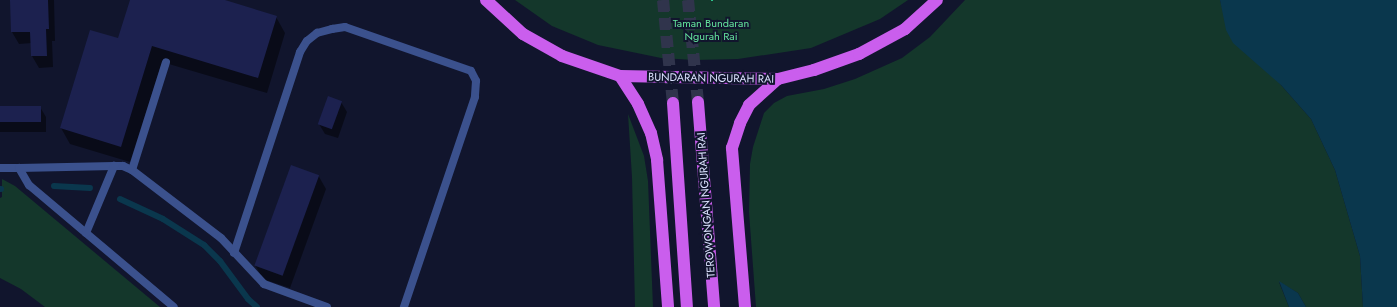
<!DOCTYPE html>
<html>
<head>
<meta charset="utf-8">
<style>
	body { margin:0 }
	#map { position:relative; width:1397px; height:307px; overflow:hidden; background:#11152d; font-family:Jost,sans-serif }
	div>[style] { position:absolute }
	.green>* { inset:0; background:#14372b }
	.water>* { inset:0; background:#0a374d }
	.shadow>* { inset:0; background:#0007 }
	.stream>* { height:6px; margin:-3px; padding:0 3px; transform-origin:3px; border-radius:3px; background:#0a374d }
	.building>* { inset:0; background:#1c214f; transform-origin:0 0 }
	.trunk-tunnel>* { height:12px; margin-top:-6px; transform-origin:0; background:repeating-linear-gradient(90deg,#30344c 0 12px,transparent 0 18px) }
	.path>* { height:2.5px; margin-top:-1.25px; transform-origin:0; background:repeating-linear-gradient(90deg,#2dc38c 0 2px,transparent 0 5px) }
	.service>* { height:8px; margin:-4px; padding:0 4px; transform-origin:4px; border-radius:4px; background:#3b518d }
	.trunk>* { height:12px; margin:-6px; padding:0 6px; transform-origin:6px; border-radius:6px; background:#ca5eed }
	span { translate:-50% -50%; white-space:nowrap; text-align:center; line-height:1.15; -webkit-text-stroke:4px #11152d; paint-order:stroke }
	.park-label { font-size:11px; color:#64e49d }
	.street-label { font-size:11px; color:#dde3ff }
</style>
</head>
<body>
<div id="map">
	<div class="green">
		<i style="clip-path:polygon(515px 0,908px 0,880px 19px,811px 48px,738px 59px,694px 60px,661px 58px,598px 45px,552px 26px)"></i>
		<i style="clip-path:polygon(965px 0,1220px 0,1223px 11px,1281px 85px,1311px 119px,1335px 170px,1360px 256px,1363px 307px,1306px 307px,1298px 293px,1279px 282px,1289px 307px,756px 307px,749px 212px,750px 164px,753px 147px,764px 113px,774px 103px,787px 96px,824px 89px,855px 79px,902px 58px,930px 37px)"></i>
		<i style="clip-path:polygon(628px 114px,644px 156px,648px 181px,653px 307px,635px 307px,632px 177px)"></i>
		<i style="clip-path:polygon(2px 179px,15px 186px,160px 307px,45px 307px,21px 289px,0 278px,0 198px,2px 197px)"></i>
	</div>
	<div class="water">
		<i style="clip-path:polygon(1220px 0,1397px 0,1397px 307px,1363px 307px,1360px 256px,1335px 170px,1311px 119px,1281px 85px,1233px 43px,1226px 30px)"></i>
		<i style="clip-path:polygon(1279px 281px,1298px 293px,1306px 307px,1289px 307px)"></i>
	</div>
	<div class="shadow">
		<i style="clip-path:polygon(11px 0,54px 0,55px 41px,52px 41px,53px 67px,39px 68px,32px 56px,32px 43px,19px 44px,12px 32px)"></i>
		<i style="clip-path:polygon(131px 0,221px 0,276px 17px,285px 33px,267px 93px,162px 62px,130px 162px,70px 144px,61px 128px,119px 40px)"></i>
		<i style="clip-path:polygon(341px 102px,347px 112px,338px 138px,325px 134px,319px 124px)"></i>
		<i style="clip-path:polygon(0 107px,40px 107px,46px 117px,46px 132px,0 132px)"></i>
		<i style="clip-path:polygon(318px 175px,326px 189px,290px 288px,263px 279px,255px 265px)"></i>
	</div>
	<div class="stream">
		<i style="left:54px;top:186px;width:36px;rotate:3deg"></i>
		<i style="left:0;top:189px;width:1px"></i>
		<i style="left:120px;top:199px;width:47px;rotate:24.9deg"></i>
		<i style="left:163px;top:219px;width:49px;rotate:32.4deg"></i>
		<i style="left:204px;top:245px;width:23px;rotate:45deg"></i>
		<i style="left:220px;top:261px;width:47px;rotate:53.6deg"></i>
		<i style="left:248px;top:299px;width:12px;rotate:42deg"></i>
	</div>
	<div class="building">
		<i style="clip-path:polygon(10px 0,48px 0,49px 29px,46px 29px,47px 56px,31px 56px,30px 32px,11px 32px)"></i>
		<i style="clip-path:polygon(130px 0,225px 0,277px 16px,258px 78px,152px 46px,121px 147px,60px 128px,90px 30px,118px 38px)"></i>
		<i style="left:328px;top:96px;width:15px;height:30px;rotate:20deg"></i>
		<i style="left:0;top:106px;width:41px;height:16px"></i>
		<i style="left:291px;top:165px;width:30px;height:107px;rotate:20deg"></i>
	</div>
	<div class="trunk-tunnel">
		<i style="left:663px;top:0;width:103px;rotate:84.5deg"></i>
		<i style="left:688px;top:0;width:102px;rotate:84.4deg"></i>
	</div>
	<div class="path">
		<i style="left:711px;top:0;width:3px"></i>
	</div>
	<div class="service">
		<i style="left:0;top:168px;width:19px"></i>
		<i style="left:19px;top:168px;width:20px;rotate:60deg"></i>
		<i style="left:29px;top:185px;width:189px;rotate:40.1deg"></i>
		<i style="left:19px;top:168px;width:95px;rotate:-1.2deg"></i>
		<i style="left:114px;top:166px;width:9px"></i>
		<i style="left:123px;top:166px;width:10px;rotate:24deg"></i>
		<i style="left:132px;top:170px;width:112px;rotate:37.4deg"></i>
		<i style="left:221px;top:238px;width:63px;rotate:46.9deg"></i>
		<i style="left:264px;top:284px;width:67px;rotate:20.1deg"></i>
		<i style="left:132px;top:170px;width:113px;rotate:-72.5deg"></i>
		<i style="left:86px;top:233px;width:73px;rotate:-67.3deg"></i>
		<i style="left:234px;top:253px;width:212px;rotate:-71.8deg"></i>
		<i style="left:300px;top:52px;width:13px;rotate:-58deg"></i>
		<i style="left:307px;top:41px;width:13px;rotate:-39deg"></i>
		<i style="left:317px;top:33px;width:16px;rotate:-15deg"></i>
		<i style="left:332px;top:29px;width:13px;rotate:-9deg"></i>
		<i style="left:345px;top:27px;width:133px;rotate:19.2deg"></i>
		<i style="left:471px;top:71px;width:11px;rotate:63deg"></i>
		<i style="left:476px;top:81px;width:16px;rotate:94deg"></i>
		<i style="left:475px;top:97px;width:222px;rotate:108.7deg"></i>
	</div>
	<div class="trunk">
		<i style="left:486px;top:0;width:50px;rotate:42.6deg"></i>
		<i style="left:523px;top:34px;width:45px;rotate:29.4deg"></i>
		<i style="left:562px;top:56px;width:61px;rotate:19deg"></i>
		<i style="left:620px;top:76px;width:158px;rotate:1.1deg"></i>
		<i style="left:778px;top:79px;width:37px;rotate:-14deg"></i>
		<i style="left:814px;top:70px;width:48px;rotate:-19.6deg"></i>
		<i style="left:859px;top:54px;width:52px;rotate:-28.5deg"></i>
		<i style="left:905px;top:29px;width:43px;rotate:-42.2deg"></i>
		<i style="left:620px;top:76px;width:33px;rotate:57deg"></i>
		<i style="left:638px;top:104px;width:32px;rotate:66deg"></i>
		<i style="left:651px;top:133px;width:28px;rotate:77deg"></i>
		<i style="left:657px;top:160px;width:147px;rotate:85.7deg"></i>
		<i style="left:698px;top:102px;width:206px;rotate:85.5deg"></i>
		<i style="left:673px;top:103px;width:204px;rotate:86.1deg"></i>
		<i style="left:745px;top:307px;width:160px;rotate:-94.7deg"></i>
		<i style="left:732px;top:148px;width:26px;rotate:-72deg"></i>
		<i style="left:740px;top:123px;width:20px;rotate:-63deg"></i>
		<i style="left:749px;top:105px;width:39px;rotate:-42deg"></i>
	</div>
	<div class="park-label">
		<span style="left:711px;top:30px">Taman Bundaran<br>Ngurah Rai</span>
	</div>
	<div class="street-label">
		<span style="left:711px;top:78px;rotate:1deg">BUNDARAN NGURAH RAI</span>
		<span style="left:706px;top:205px;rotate:-94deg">TEROWONGAN NGURAH RAI</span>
	</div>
</div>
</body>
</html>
